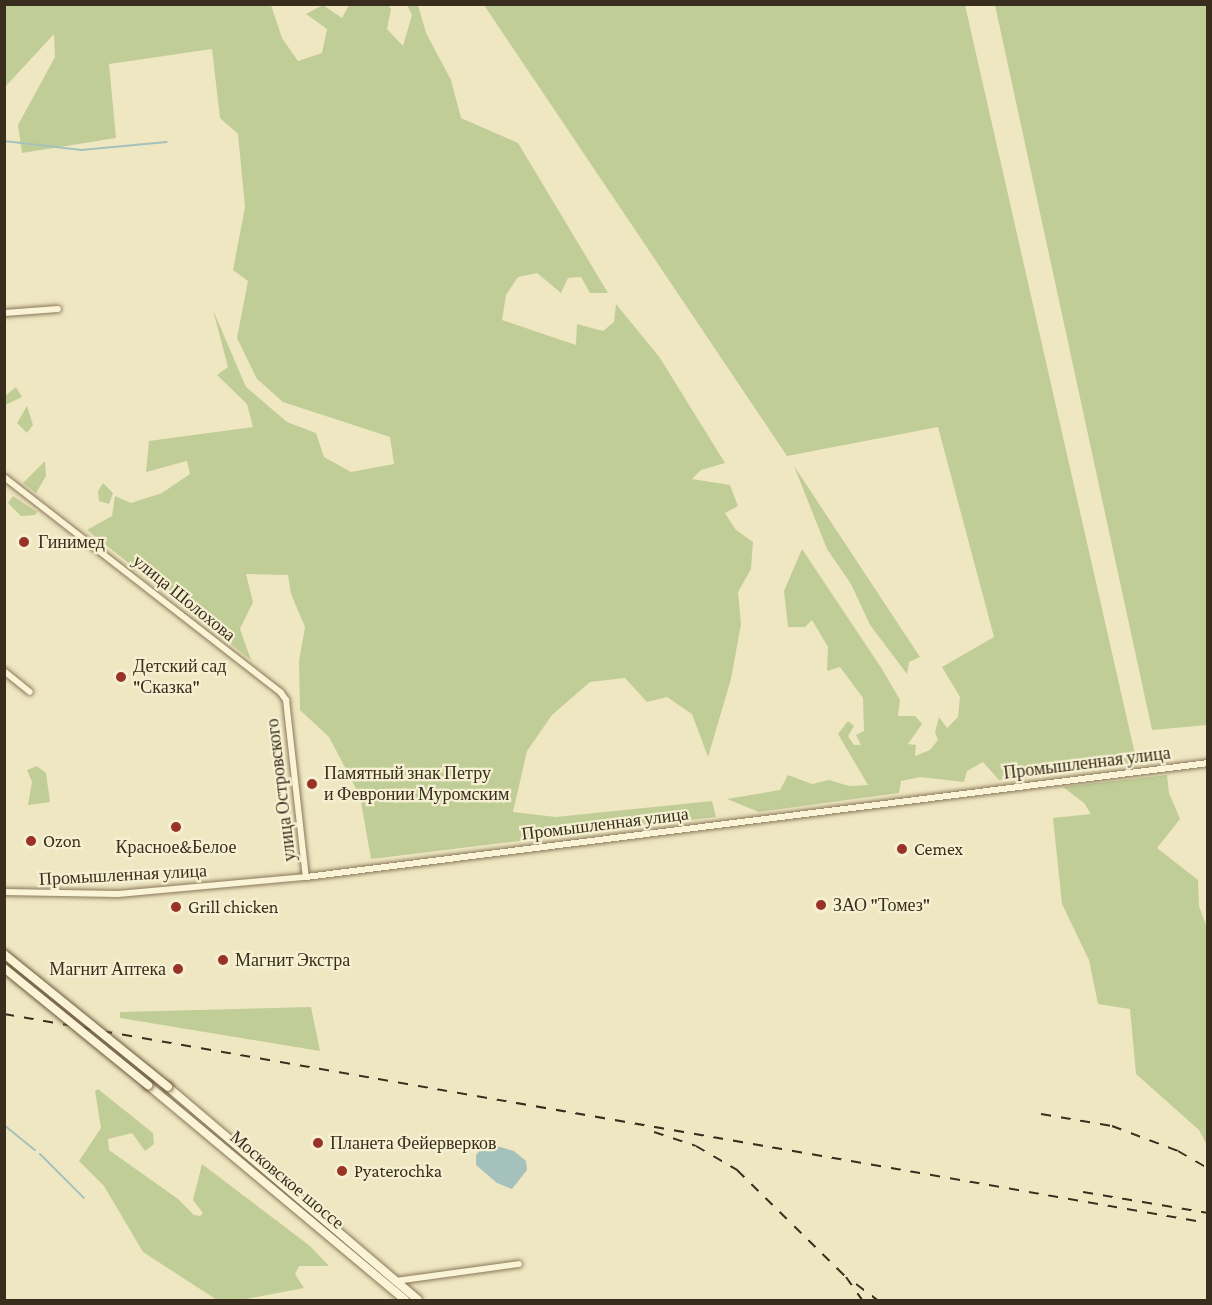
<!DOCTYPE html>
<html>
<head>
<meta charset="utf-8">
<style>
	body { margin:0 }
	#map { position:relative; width:1212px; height:1305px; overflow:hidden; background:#efe7c2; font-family:"Crimson Pro",serif }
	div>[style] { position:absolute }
	.green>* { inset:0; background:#c1cd96 }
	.water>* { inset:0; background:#a5c1bc }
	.stream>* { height:2px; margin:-1px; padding:0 1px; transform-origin:1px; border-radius:1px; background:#a5c1bc }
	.roads { filter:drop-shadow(0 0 2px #897859) drop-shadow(0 0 2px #897859) }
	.minor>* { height:6px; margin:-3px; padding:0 3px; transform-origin:3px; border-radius:3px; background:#faf3d5 }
	.secondary>* { height:8px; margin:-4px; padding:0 4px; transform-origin:4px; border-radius:4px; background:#faf3d5 }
	.rail>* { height:2px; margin-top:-1px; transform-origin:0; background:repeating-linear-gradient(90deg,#392e1d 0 10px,transparent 0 20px) }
	.bridges { filter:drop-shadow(0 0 2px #6b593c) drop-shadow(0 0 2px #6b593c) }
	.secondary-bridge>* { height:8px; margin:-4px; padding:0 4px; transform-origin:4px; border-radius:4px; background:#faf3d5 }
	.dots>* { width:16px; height:16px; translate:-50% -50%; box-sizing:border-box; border:3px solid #f6f0d2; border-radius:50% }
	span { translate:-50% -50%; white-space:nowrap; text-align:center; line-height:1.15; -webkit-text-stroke:4.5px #f6f0d2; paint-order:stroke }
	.poi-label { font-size:18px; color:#392e1d }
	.left { translate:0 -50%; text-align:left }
	.right { translate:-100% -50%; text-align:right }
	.street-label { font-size:18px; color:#392e1d }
	.frame { position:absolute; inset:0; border:6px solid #392e1d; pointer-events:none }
</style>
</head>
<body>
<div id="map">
	<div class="green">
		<i style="clip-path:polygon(5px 4px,271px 5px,282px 38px,298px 61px,322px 53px,327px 29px,306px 14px,323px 5px,342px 18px,349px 5px,388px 5px,391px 9px,387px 29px,403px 46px,412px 15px,407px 5px,418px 5px,426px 33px,451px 80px,461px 118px,518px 143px,608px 293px,590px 293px,581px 277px,568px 278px,561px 293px,537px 273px,518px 277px,506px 295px,502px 320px,576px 345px,577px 324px,603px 331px,614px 322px,616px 304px,660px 358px,725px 463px,701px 470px,692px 479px,730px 485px,738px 506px,725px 513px,736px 530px,753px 542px,751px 569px,738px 592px,741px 624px,731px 679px,708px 757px,692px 714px,667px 697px,647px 702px,625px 678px,590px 682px,552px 715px,527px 751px,513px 812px,556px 817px,712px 801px,716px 817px,371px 859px,360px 796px,329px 737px,300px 710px,299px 661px,305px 627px,291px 594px,288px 575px,246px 574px,253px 602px,240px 629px,251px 660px,87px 530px,112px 516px,115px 496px,131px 503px,162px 493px,190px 474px,187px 461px,146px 472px,149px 441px,253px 427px,247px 404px,217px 375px,228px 367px,213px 310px,246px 387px,287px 422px,316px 433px,324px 457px,351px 472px,394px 464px,390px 437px,283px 402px,257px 379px,237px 338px,248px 281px,233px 270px,245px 207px,238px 134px,220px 118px,212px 49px,109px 64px,116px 138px,22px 153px,18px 125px,55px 57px,54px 34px,5px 87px)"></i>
		<i style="clip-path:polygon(484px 5px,965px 5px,1137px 763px,999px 780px,983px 762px,967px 771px,964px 782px,920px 777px,901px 781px,899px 793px,759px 812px,727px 799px,780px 790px,788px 775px,812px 784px,829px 780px,849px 786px,868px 785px,838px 734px,848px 721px,854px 726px,848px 736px,854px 745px,861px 745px,856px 735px,864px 731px,863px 698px,840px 667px,827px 671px,828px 647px,812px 620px,805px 627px,788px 627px,784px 591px,802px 549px,882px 669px,900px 700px,898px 716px,915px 716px,922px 724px,908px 744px,916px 745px,915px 756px,930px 750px,938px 740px,935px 732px,939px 717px,947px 728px,958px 717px,960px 697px,942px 667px,994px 637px,938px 427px,787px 456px)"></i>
		<i style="clip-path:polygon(995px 5px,1207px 5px,1207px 725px,1152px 730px)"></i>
		<i style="clip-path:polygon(16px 387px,22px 397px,5px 405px,5px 396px)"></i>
		<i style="clip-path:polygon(27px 406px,33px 425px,27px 433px,17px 423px)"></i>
		<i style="clip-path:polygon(45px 461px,46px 476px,36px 493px,23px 483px)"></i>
		<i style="clip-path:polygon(794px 466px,920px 657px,909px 662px,907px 674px,870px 625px,851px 584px,827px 549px)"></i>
		<i style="clip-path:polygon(103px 483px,113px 493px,109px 504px,99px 501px,98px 491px)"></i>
		<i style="clip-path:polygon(13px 496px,37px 512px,35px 515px,21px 516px,8px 503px)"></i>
		<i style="clip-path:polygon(37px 766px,46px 773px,50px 802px,28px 805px,32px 782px,27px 770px)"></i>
		<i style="clip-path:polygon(1167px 775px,1169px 793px,1180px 819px,1157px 848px,1198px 880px,1199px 906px,1207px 928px,1207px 1145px,1199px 1130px,1136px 1074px,1130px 1009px,1098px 1004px,1089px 960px,1062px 904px,1053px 818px,1091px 814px,1084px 803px,1063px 787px)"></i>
		<i style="clip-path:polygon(311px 1007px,320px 1051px,120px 1018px,120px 1012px)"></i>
		<i style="clip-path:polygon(98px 1089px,153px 1133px,154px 1144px,145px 1151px,132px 1133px,108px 1139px,109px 1150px,178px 1199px,194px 1215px,200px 1216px,203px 1213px,193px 1200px,202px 1164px,310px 1246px,329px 1266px,299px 1266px,295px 1274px,304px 1288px,240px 1300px,217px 1300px,143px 1252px,104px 1186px,79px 1161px,101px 1128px,95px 1091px)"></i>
	</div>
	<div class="water">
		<i style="clip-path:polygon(486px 1143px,514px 1151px,526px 1161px,527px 1170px,512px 1189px,497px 1183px,476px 1165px,476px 1155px)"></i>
	</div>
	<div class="stream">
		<i style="left:4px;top:141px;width:78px;rotate:6.7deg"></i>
		<i style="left:81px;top:150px;width:86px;rotate:-5.3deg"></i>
		<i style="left:4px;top:1125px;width:40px;rotate:39deg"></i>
		<i style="left:40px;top:1154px;width:62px;rotate:45deg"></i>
	</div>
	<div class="roads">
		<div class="minor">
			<i style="left:4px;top:313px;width:54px;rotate:-4.2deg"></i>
			<i style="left:4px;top:477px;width:351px;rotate:37.9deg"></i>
			<i style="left:281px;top:693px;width:9px;rotate:54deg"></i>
			<i style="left:286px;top:700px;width:178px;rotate:83.6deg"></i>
			<i style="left:4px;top:671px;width:33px;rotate:39deg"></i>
			<i style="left:4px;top:892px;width:114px;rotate:1deg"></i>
			<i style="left:118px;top:894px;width:189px;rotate:-5.2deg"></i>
			<i style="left:306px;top:877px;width:909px;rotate:-7.2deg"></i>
			<i style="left:395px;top:1281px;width:125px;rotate:-7.8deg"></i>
		</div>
		<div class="secondary">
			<i style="left:148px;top:1085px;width:335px;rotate:39.9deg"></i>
			<i style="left:168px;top:1087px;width:328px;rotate:40.4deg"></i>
		</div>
	</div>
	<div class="rail">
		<i style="left:4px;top:1014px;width:1222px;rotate:9.85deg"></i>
		<i style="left:1041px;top:1114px;width:72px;rotate:9.6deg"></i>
		<i style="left:1112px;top:1126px;width:71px;rotate:20.7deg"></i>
		<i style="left:1178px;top:1151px;width:34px;rotate:30deg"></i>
		<i style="left:654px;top:1132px;width:44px;rotate:18.4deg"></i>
		<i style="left:696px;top:1146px;width:48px;rotate:30.3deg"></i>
		<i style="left:737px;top:1170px;width:153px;rotate:44.5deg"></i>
		<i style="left:846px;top:1277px;width:28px;rotate:55deg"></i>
		<i style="left:1083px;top:1192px;width:127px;rotate:9.5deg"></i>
		<i style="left:856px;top:1284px;width:26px;rotate:37deg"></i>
	</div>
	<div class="bridges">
		<div class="secondary-bridge">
			<i style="left:4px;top:954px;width:211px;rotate:39deg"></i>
			<i style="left:4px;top:968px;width:186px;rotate:39.1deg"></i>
		</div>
	</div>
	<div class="dots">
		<i style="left:24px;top:542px;background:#9a3327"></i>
		<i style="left:121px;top:677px;background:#9a3327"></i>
		<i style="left:312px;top:784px;background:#9a3327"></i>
		<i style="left:176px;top:827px;background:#9a3327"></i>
		<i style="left:31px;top:841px;background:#9a3327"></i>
		<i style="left:902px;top:849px;background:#9a3327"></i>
		<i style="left:821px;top:905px;background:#9a3327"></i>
		<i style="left:176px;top:907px;background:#9a3327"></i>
		<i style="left:223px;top:960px;background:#9a3327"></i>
		<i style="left:178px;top:969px;background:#9a3327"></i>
		<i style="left:318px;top:1143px;background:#9a3327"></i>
		<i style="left:342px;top:1171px;background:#9a3327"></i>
	</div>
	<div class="poi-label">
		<span class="left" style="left:38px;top:542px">Гинимед</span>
		<span class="left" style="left:133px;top:677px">Детский сад<br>"Сказка"</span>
		<span class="left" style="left:324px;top:784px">Памятный знак Петру<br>и Февронии Муромским</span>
		<span class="left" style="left:43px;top:841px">Ozon</span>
		<span style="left:176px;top:847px">Красное&amp;Белое</span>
		<span class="left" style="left:914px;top:849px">Cemex</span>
		<span class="left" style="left:833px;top:905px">ЗАО "Томез"</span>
		<span class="left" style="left:188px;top:907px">Grill chicken</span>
		<span class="left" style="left:235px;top:960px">Магнит Экстра</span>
		<span class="right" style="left:166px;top:969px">Магнит Аптека</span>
		<span class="left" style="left:330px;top:1143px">Планета Фейерверков</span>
		<span class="left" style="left:354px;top:1171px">Pyaterochka</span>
	</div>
	<div class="street-label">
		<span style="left:184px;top:598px;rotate:39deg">улица Шолохова</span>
		<span style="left:1087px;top:763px;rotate:-7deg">Промышленная улица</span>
		<span style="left:281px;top:790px;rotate:-97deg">улица Островского</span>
		<span style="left:605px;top:824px;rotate:-7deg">Промышленная улица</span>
		<span style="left:123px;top:875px;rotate:-3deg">Промышленная улица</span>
		<span style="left:287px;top:1180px;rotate:40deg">Московское шоссе</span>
	</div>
	<div class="frame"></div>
</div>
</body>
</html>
